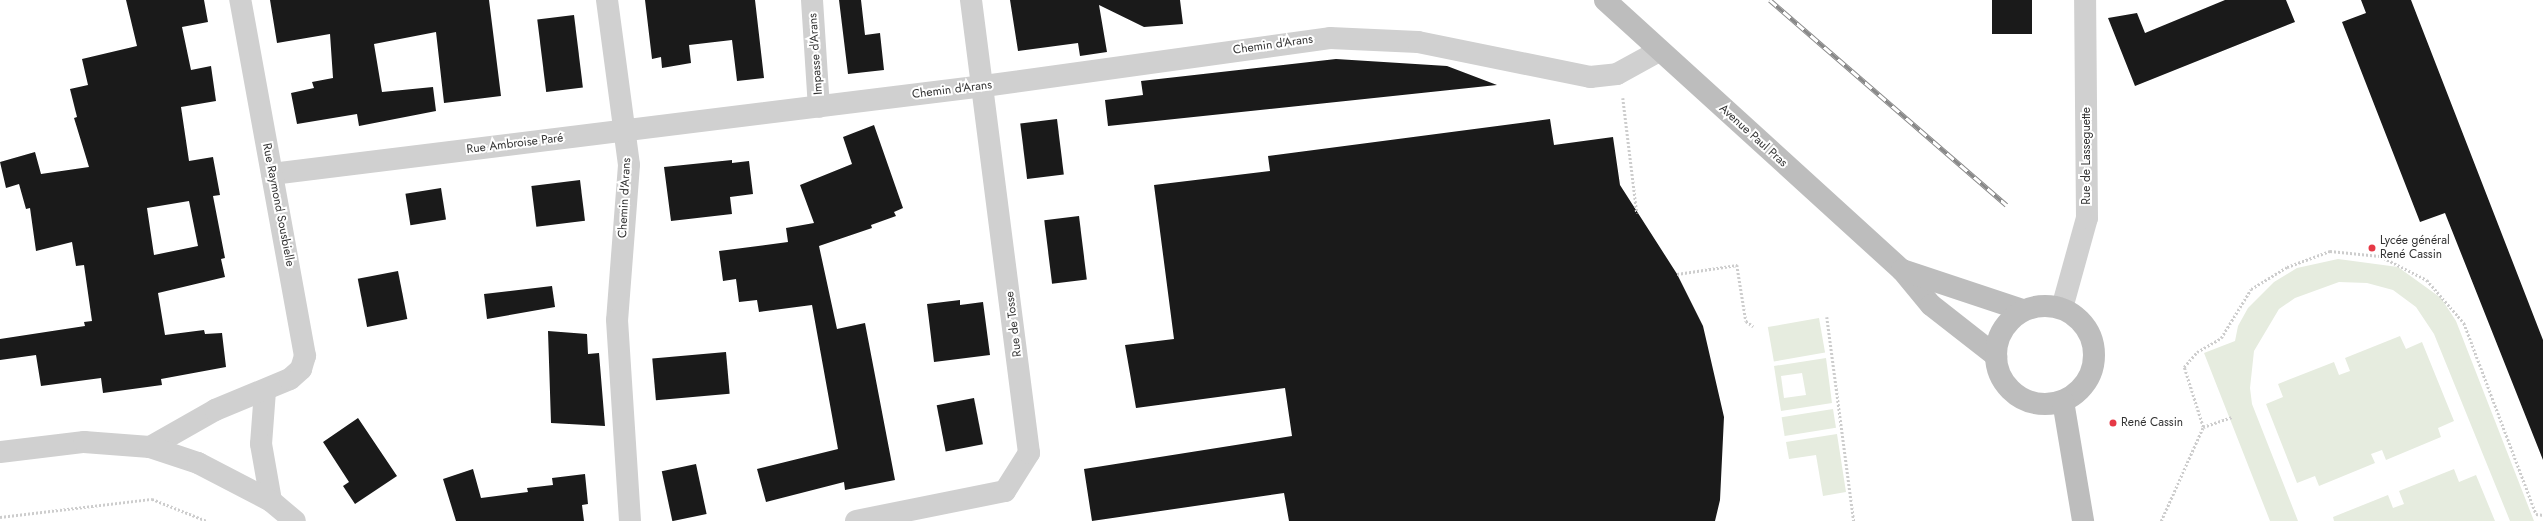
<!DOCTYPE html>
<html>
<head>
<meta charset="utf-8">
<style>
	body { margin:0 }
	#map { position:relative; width:2543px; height:521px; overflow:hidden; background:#fff; font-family:Jost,sans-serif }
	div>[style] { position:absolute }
	.green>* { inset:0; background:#e6ecdf; transform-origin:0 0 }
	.building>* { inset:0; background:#1a1a1a; transform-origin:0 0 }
	.path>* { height:2.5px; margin-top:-1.25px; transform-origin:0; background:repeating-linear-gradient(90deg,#cdcdcd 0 2px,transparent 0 4px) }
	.street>* { height:22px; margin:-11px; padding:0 11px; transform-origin:11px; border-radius:11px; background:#d0d0d0 }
	.secondary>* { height:22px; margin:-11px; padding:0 11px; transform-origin:11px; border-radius:11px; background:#bdbdbd }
	.secondary>.ring { margin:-11px; padding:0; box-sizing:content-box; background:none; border:22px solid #bdbdbd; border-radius:50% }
	.rail>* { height:4.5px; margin-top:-2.25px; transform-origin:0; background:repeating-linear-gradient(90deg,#fff 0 9px,#888 0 18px); box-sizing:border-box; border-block:1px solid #888 }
	.dots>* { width:11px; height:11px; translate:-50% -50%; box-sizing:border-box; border:2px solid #fff; border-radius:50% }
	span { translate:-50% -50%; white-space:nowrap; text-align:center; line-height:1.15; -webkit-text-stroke:4px #fff; paint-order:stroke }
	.street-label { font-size:12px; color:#333 }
	.poi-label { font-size:12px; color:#333 }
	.left { translate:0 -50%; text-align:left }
</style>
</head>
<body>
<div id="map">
	<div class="green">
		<i style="clip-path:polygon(2338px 259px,2398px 267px,2441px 298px,2456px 321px,2534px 521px,2510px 521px,2434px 334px,2416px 307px,2393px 290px,2367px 283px,2339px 282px,2295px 298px,2279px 309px,2254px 351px,2250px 388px,2252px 404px,2298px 521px,2270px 521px,2204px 353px,2235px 341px,2238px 326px,2248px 308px,2274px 282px,2297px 268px)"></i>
		<i style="left:1819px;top:318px;width:35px;height:52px;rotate:80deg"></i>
		<i style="clip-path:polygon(2400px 336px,2406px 349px,2422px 342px,2454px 421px,2438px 428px,2441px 437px,2386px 460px,2382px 450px,2371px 454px,2375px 463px,2319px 486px,2315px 476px,2297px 483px,2266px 404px,2283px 397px,2278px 384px,2334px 362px,2339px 375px,2350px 371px,2345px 358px)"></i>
		<i style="clip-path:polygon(evenodd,1826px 358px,1832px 403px,1781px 411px,1774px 366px,1826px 358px,1802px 373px,1806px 395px,1784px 398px,1781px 376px,1802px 373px)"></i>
		<i style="left:1833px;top:409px;width:19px;height:52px;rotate:81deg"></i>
		<i style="clip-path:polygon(1837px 434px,1846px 492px,1823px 496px,1816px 455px,1789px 459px,1786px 442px)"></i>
		<i style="clip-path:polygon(2454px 469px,2459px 482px,2476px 475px,2495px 521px,2334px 521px,2333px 517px,2388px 495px,2393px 508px,2404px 504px,2399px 491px)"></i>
	</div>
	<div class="building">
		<i style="clip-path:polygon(evenodd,126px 0,204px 0,208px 22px,182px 27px,191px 70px,211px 66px,216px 101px,181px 107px,189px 161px,213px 157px,220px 195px,213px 196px,225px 258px,221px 259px,225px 277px,158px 293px,165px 335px,204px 330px,205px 334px,222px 333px,226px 367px,161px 379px,162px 385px,103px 393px,101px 378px,41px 386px,36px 355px,0 360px,0 339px,85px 326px,84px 322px,92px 321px,84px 265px,76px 266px,72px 242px,36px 251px,30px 208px,26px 209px,19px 184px,6px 188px,0 162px,35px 152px,41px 174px,89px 167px,74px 118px,77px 117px,70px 89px,88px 85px,82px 59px,137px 46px,126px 0,189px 201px,198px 246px,154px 255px,147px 208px,189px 201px)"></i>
		<i style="clip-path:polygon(270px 0,489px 0,501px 96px,444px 103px,436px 32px,374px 44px,382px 92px,433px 87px,436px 111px,359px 126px,357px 114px,297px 124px,291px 93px,314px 88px,312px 82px,333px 78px,330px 34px,277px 43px)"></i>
		<i style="clip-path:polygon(645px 0,755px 0,764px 78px,737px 81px,732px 40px,689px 45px,691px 63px,662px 68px,661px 57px,652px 59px)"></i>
		<i style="clip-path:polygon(839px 0,861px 0,865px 35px,880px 33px,884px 70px,848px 74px)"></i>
		<i style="clip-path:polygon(1010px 0,1180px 0,1183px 24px,1144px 27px,1099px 5px,1107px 52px,1080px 56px,1078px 43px,1018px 51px)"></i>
		<i style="left:1992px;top:0;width:40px;height:34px"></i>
		<i style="clip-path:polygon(2225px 0,2286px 0,2295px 22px,2135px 86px,2108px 18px,2137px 13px,2145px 33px)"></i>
		<i style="clip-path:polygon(2361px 0,2411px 0,2543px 340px,2543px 460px,2445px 213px,2420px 222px,2342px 22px,2366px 13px)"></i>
		<i style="left:574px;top:15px;width:73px;height:37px;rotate:83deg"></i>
		<i style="clip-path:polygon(1336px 59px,1447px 66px,1497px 85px,1108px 126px,1105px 100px,1143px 95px,1141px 81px)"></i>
		<i style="left:1057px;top:119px;width:56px;height:37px;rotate:83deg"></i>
		<i style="clip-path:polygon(1550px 119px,1554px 145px,1613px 137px,1620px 185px,1677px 274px,1703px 326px,1724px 417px,1720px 500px,1715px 521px,1289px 521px,1284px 493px,1092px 521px,1084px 469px,1292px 436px,1285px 388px,1136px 408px,1125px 345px,1174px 339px,1154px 185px,1270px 171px,1268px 156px)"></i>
		<i style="clip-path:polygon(874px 125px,903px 208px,894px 212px,896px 216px,871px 225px,872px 228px,819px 246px,837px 329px,865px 323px,895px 480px,845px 490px,844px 482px,766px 502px,757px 469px,838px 449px,812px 305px,759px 312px,757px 300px,739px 302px,736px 279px,723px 281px,719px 251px,788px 242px,786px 228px,814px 223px,800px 185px,852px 164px,843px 137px)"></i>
		<i style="clip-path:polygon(732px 160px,732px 163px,749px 161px,753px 194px,730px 197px,732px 214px,671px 221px,664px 167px)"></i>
		<i style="left:580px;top:180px;width:41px;height:49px;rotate:83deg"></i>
		<i style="left:441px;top:188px;width:32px;height:36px;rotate:81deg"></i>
		<i style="left:1079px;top:216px;width:64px;height:35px;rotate:83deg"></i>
		<i style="left:398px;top:271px;width:49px;height:41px;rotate:79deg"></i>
		<i style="clip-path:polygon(552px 286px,555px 307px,487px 319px,484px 294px)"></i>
		<i style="clip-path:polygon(960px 300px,960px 305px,983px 302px,990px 355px,934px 362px,927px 304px)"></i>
		<i style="clip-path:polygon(548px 331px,587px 334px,588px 354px,599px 353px,605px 426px,551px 423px)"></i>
		<i style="left:726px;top:352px;width:42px;height:74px;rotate:85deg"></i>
		<i style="left:974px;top:398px;width:47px;height:38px;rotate:79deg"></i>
		<i style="clip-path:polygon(358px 418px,397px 476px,355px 504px,343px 486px,349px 482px,323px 442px)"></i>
		<i style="left:696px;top:464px;width:51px;height:35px;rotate:78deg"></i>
		<i style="clip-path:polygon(473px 469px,481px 498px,528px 492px,527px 488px,553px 485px,552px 478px,585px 474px,588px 504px,582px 505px,584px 521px,456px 521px,443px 479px)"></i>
	</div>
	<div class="path">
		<i style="left:1623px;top:98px;width:116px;rotate:83.1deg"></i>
		<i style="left:1677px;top:274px;width:61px;rotate:-8.5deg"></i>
		<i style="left:1737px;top:265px;width:57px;rotate:80.9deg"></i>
		<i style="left:1746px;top:321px;width:9px;rotate:36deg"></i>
		<i style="left:1827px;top:317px;width:206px;rotate:82.5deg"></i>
		<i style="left:2203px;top:427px;width:63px;rotate:-107.6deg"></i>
		<i style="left:2184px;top:367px;width:20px;rotate:-49deg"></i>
		<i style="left:2197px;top:352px;width:28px;rotate:-30deg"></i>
		<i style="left:2221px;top:338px;width:57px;rotate:-58.5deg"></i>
		<i style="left:2251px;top:289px;width:42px;rotate:-31.4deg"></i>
		<i style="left:2287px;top:267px;width:46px;rotate:-20.4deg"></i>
		<i style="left:2330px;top:251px;width:50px;rotate:5.7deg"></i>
		<i style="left:2380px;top:256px;width:53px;rotate:27.1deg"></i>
		<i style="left:2427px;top:280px;width:57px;rotate:49.3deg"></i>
		<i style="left:2464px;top:323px;width:204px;rotate:69.3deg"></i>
		<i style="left:2536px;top:514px;width:7px;rotate:8deg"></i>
		<i style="left:0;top:517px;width:153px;rotate:-6.8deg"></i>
		<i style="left:152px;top:499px;width:59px;rotate:21.8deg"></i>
		<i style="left:2161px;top:521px;width:103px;rotate:-65.9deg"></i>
		<i style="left:2203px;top:427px;width:31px;rotate:-19deg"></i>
	</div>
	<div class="street">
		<i style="left:607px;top:0;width:166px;rotate:82.4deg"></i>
		<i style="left:629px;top:165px;width:155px;rotate:94.4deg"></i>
		<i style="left:617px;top:320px;width:201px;rotate:86.3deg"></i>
		<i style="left:812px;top:0;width:107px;rotate:86.3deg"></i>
		<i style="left:272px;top:174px;width:717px;rotate:-7.05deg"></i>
		<i style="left:984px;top:86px;width:349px;rotate:-7.9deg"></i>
		<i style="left:1330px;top:38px;width:88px;rotate:2.6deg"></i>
		<i style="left:1418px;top:42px;width:176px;rotate:11.5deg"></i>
		<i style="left:1590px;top:77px;width:27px;rotate:-6deg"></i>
		<i style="left:1617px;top:74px;width:48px;rotate:-28.7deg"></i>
		<i style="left:2062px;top:308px;width:93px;rotate:-74.5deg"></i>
		<i style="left:2087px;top:218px;width:218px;rotate:-90.5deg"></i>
		<i style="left:265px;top:391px;width:53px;rotate:94.3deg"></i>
		<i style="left:261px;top:444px;width:58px;rotate:80deg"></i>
		<i style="left:150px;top:447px;width:75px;rotate:-29.6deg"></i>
		<i style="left:215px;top:410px;width:81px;rotate:-22.5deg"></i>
		<i style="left:290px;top:379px;width:15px;rotate:-42deg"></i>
		<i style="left:301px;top:369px;width:14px;rotate:-73deg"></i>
		<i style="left:305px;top:356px;width:362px;rotate:-100.3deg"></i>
		<i style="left:0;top:452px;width:85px;rotate:-6.8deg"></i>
		<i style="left:84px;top:442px;width:66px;rotate:4.3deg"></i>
		<i style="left:150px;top:447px;width:51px;rotate:18.4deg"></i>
		<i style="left:198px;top:463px;width:82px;rotate:27.5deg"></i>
		<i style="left:271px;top:501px;width:31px;rotate:40deg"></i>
		<i style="left:856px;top:521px;width:152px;rotate:-11.4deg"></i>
		<i style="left:1005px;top:491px;width:45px;rotate:-57.7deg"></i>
		<i style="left:1029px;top:453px;width:457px;rotate:-97.3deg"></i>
	</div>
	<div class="secondary">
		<i style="left:1605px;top:0;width:401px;rotate:42.3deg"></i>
		<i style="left:1902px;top:270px;width:45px;rotate:50.4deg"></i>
		<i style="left:1931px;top:305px;width:83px;rotate:38.1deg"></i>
		<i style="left:1902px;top:270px;width:126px;rotate:18.4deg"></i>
		<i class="ring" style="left:1996px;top:306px;width:76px;height:76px"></i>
		<i style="left:2063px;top:401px;width:122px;rotate:80.5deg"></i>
	</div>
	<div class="rail">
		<i style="left:1770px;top:0;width:313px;rotate:40.9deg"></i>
	</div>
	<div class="dots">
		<i style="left:2372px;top:248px;background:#e63946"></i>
		<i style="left:2113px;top:423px;background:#e63946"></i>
	</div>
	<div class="street-label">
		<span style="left:1273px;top:45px;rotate:-8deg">Chemin d'Arans</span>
		<span style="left:816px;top:54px;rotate:-94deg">Impasse d'Arans</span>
		<span style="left:952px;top:90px;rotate:-7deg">Chemin d'Arans</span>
		<span style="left:1753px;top:136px;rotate:42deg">Avenue Paul Pras</span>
		<span style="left:515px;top:144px;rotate:-7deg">Rue Ambroise Paré</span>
		<span style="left:2087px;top:156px;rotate:-90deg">Rue de Lasseguette</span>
		<span style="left:625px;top:198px;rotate:-87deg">Chemin d'Arans</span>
		<span style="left:278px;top:205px;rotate:79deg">Rue Raymond Sousbielle</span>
		<span style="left:1014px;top:324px;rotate:-97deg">Rue de Tosse</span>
	</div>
	<div class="poi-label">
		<span class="left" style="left:2380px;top:248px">Lycée général<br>René Cassin</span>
		<span class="left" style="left:2121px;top:423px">René Cassin</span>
	</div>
</div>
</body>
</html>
